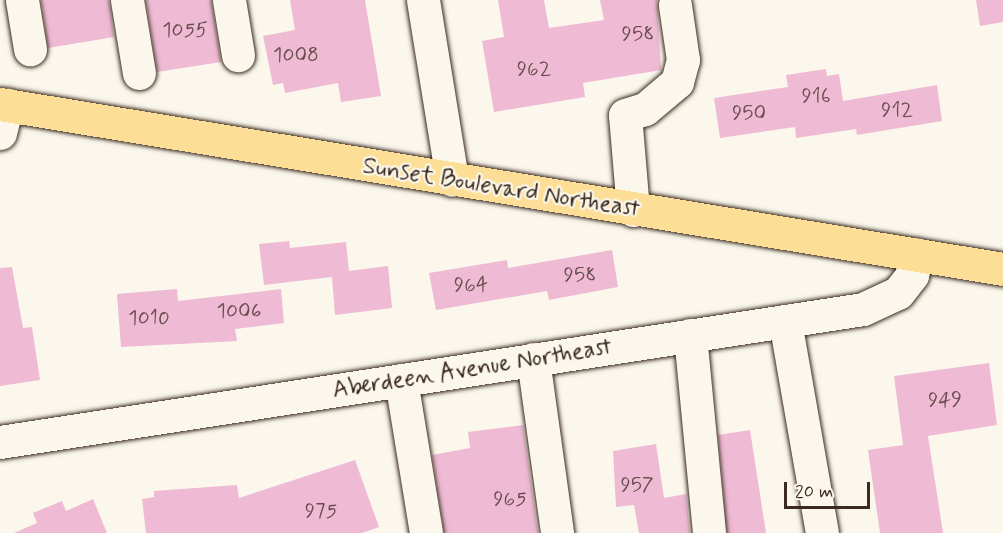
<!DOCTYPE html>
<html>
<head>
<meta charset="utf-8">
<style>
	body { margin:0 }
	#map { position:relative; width:1003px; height:533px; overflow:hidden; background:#fbf7ec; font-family:Mynerve,sans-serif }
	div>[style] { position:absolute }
	.building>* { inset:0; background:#efbad4 }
	.roads { filter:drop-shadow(0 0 2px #3b2a1e) drop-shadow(0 0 2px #3b2a1e) }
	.minor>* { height:33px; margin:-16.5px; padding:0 16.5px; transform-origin:16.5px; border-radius:16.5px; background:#fbf7ec }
	.major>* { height:33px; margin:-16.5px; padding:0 16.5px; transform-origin:16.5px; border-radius:16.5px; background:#fcde96 }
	span { translate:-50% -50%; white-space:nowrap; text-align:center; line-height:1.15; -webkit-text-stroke:4.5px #fbf7ec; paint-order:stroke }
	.number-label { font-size:21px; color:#684e4c }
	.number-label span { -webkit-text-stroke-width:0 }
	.street-label { font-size:24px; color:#3b2a1e }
	.scale { position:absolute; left:784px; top:482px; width:86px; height:27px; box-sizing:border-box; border:3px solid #3b2a1e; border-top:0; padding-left:8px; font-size:18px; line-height:21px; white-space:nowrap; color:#3b2a1e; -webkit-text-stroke:4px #fbf7ec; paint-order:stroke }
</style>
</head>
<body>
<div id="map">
	<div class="building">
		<i style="clip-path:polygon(41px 0,109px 0,114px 37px,48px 48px)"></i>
		<i style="clip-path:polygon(146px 0,211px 0,221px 62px,157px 72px)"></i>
		<i style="clip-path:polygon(290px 0,365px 0,381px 96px,341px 102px,338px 83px,285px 93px,283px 83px,273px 85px,263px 36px,295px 30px)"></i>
		<i style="clip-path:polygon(498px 0,544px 0,549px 28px,604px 20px,600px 0,657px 0,661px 70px,583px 83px,585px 97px,494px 112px,482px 41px,504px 37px)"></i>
		<i style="clip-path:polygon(976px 0,1003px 0,1003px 22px,980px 26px)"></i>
		<i style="clip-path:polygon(826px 69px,827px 76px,839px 74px,843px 101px,937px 85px,942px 121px,857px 135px,856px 129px,796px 138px,795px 127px,720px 138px,714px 98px,788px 87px,786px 75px)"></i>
		<i style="clip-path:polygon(289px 241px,290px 248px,346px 242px,349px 271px,388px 266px,392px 308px,335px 315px,332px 277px,264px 285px,259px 244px)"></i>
		<i style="clip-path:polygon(612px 250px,618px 287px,549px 300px,547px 291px,436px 310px,429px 273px,507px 260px,508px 268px)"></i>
		<i style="clip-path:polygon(12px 267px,23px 328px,32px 327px,40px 380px,0 386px,0 268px)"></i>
		<i style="clip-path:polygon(177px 289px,178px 301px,281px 289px,284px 323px,235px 329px,237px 341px,121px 347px,117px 294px)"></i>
		<i style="clip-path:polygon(989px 363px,997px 425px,928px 436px,943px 533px,880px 533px,868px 450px,903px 445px,894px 376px)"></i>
		<i style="clip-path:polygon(523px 425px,538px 533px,444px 533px,432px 455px,470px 448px,468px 432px)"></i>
		<i style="clip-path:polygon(750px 430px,766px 533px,727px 533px,718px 435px)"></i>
		<i style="clip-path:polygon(656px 444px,664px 498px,686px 494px,690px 533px,639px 533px,634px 505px,616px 507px,613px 451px)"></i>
		<i style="clip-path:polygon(355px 460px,379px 527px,362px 533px,146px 533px,142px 499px,154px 497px,154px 491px,237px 485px,239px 498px)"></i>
		<i style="clip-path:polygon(93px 499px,107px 533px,14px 533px,37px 523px,33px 513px,62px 501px,66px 511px)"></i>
	</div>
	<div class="roads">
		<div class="minor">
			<i style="left:22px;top:0;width:50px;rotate:80.7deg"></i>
			<i style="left:127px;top:0;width:74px;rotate:80.7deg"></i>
			<i style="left:229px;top:0;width:56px;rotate:80.7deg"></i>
			<i style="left:423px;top:0;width:182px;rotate:80.8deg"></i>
			<i style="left:0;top:133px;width:29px;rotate:-76deg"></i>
			<i style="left:633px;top:210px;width:95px;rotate:-94.8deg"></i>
			<i style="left:625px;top:115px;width:21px;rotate:-17deg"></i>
			<i style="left:645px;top:109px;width:42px;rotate:-40.2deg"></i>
			<i style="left:677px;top:82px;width:23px;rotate:-75deg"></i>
			<i style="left:683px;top:60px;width:56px;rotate:-98.3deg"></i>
			<i style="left:785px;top:321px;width:215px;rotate:80.1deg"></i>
			<i style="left:690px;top:335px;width:199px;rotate:84.5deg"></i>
			<i style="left:533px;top:359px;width:176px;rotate:82.1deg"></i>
			<i style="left:401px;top:380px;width:155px;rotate:80.7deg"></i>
			<i style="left:0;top:442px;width:873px;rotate:-8.76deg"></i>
			<i style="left:863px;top:309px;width:38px;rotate:-25deg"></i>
			<i style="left:898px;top:293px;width:23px;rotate:-52deg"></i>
			<i style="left:912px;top:275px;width:21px;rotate:-76deg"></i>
		</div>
		<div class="major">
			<i style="left:0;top:104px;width:1016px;rotate:9.34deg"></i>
		</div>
	</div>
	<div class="number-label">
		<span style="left:185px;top:30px">1055</span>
		<span style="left:638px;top:34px">958</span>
		<span style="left:296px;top:55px">1008</span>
		<span style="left:534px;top:69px">962</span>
		<span style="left:816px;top:96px">916</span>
		<span style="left:897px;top:110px">912</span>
		<span style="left:749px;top:113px">950</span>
		<span style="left:580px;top:275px">958</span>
		<span style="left:471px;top:285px">964</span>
		<span style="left:239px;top:311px">1006</span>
		<span style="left:149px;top:318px">1010</span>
		<span style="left:945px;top:400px">949</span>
		<span style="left:637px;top:485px">957</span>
		<span style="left:510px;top:499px">965</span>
		<span style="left:321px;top:511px">975</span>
	</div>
	<div class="street-label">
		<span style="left:501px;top:188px;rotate:9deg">Sunset Boulevard Northeast</span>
		<span style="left:472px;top:369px;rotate:-9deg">Aberdeen Avenue Northeast</span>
	</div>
	<div class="scale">20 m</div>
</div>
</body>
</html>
